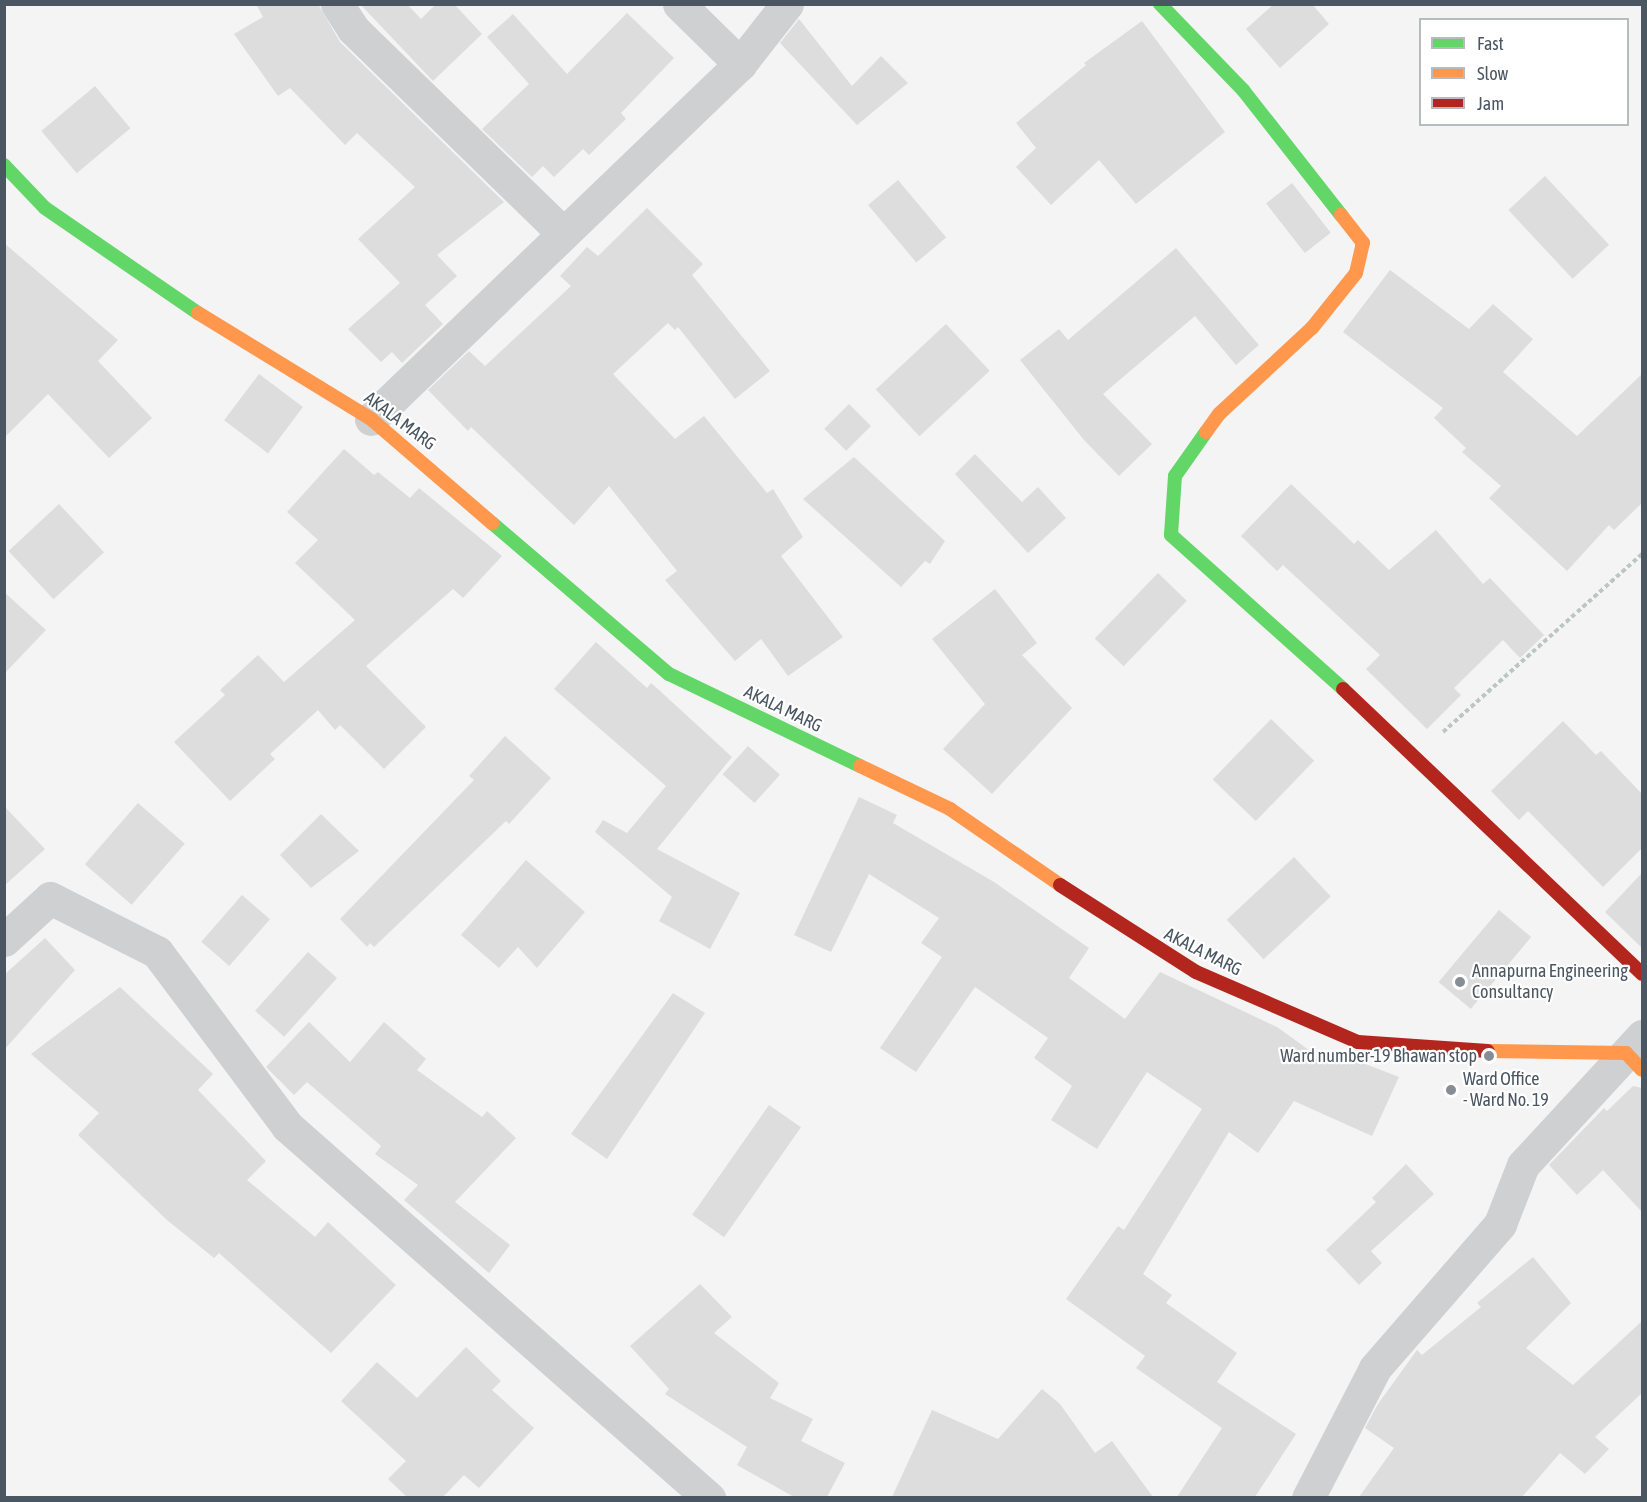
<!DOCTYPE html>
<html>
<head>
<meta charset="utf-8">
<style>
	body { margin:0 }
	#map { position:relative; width:1647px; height:1502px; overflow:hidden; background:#f4f4f4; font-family:"Asap Condensed",sans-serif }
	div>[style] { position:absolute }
	.building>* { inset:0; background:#ddddde; transform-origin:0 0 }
	.path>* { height:4px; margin-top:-2px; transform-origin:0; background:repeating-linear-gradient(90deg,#bcc7c4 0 4.5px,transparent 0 7.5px) }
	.street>* { height:33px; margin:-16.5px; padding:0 16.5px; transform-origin:16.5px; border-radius:16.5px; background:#ced0d2 }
	.fast>* { height:14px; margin:-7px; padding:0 7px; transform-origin:7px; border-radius:7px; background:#63d668 }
	.slow>* { height:14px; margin:-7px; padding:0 7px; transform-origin:7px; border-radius:7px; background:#ff974d }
	.jam>* { height:14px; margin:-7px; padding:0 7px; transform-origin:7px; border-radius:7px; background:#b3261e }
	.dots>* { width:16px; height:16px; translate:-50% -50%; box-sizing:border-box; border:3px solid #fff; border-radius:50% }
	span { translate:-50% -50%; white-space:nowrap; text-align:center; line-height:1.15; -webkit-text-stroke:4.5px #fff; paint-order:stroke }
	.street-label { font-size:18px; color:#4a5661 }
	.poi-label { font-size:18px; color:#4a5661 }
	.left { translate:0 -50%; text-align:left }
	.right { translate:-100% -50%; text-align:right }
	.frame { position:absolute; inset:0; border:6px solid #4a5661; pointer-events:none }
	.legend { position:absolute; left:1419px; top:18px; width:210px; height:108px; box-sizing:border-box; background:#fff; border:2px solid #b7bbc0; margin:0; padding:8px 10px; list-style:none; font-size:18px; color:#4a5661 }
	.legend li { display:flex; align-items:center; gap:12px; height:30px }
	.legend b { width:30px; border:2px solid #b7bbc0 }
</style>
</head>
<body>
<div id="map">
	<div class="building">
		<i style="clip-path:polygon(256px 4px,318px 4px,340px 42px,504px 202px,437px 255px,457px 276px,425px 305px,443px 324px,402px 363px,392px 352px,381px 362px,348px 329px,400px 283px,358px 239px,415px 187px,357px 133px,345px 145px,290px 88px,278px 96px,234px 34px,263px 17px)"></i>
		<i style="clip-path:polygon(360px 4px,407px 4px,421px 19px,436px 4px,454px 4px,482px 34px,433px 81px)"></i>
		<i style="clip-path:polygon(1274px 4px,1312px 4px,1329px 24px,1280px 68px,1246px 29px)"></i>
		<i style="clip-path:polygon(627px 13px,674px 58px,621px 113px,626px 119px,589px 155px,583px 149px,554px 177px,543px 166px,532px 177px,482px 129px,529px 84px,487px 37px,513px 14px,567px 74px)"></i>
		<i style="clip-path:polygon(799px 19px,852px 86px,881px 56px,908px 83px,857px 125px,780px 43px)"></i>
		<i style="clip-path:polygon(1142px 21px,1225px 132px,1136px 204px,1099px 160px,1051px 205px,1016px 167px,1036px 148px,1016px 123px,1086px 65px,1084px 63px)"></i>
		<i style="left:95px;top:86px;width:55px;height:70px;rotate:50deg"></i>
		<i style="left:1545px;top:176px;width:94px;height:50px;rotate:47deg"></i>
		<i style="left:898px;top:180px;width:75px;height:39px;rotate:50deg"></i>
		<i style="left:1292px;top:183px;width:63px;height:33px;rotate:52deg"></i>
		<i style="clip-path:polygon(647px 208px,703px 264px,692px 275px,770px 371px,735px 399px,678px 327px,675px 330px,668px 323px,613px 374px,675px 439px,704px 416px,767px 493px,773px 489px,803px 537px,781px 556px,843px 637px,788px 676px,761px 639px,735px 661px,665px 580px,677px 571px,609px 486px,574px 525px,471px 427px,468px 431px,428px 390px,469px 351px,485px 366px,571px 286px,560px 276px,587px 247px,598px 256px)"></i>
		<i style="clip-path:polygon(4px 243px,118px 340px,98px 361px,152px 418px,109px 458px,48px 394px,4px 438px)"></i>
		<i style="clip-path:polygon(1176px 248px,1259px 345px,1236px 365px,1195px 316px,1103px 394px,1152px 444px,1119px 476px,1084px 440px,1020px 360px,1059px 329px,1068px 340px)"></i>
		<i style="clip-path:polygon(1390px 270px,1469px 329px,1493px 304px,1533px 339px,1503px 372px,1577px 436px,1642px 374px,1642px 503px,1614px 530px,1609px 525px,1567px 571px,1489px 498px,1501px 486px,1462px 452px,1466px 448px,1434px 418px,1443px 408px,1343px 332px)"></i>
		<i style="left:946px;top:324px;width:64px;height:96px;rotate:47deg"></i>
		<i style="left:259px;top:374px;width:55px;height:58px;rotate:37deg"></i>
		<i style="left:849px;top:404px;width:31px;height:35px;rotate:45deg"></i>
		<i style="clip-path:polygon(344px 449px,374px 475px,378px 472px,410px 498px,419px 488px,502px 556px,463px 598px,453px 589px,366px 666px,426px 727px,384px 769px,340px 725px,335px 730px,318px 710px,270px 754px,275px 759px,230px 801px,174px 742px,225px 695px,220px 690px,258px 655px,284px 682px,355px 620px,295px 563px,318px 540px,287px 512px)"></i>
		<i style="clip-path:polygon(975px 454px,1022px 502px,1038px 487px,1066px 518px,1028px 553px,955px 474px)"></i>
		<i style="clip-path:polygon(854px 457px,945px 541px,930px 564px,925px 561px,901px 587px,803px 499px)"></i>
		<i style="clip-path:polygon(1291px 484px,1354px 544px,1358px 540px,1389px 570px,1436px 530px,1483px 584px,1490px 578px,1544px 635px,1520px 658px,1503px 640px,1454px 688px,1461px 695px,1427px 729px,1366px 669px,1380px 655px,1283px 565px,1277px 571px,1241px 536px)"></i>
		<i style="left:59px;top:504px;width:66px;height:69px;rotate:47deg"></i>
		<i style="left:1158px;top:573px;width:40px;height:91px;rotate:44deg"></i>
		<i style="clip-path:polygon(995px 589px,1037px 643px,1022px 655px,1072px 708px,992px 794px,943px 749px,985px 704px,932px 639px)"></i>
		<i style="clip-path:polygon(4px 592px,46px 630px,4px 674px)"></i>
		<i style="clip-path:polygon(596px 642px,647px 688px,651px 683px,659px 690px,732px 757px,657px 849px,740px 893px,710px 949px,659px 921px,672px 897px,595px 832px,603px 820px,627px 833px,666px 786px,554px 689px)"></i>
		<i style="left:1271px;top:719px;width:60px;height:84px;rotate:44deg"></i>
		<i style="clip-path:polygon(1563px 721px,1596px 755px,1601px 751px,1642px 794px,1642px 848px,1603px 887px,1528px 811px,1519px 820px,1491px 791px)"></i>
		<i style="clip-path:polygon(505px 736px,551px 778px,509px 824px,506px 821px,374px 947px,370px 943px,367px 947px,340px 919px,474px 780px,469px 776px)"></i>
		<i style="left:748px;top:746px;width:43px;height:38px;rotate:42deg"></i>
		<i style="clip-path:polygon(859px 797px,897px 815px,893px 823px,994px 882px,1089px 948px,1069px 978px,1125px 1019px,1160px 972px,1277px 1027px,1327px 1063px,1332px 1051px,1399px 1077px,1372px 1136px,1294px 1101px,1258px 1153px,1229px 1132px,1143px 1274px,1172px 1295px,1166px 1303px,1237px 1353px,1217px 1382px,1296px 1434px,1255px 1497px,1177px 1497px,1222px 1428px,1136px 1368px,1145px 1356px,1066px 1299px,1118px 1226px,1124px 1230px,1202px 1109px,1147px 1072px,1097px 1149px,1051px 1120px,1072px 1086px,1034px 1058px,1048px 1038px,975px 987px,916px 1072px,880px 1048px,942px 957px,921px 943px,939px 918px,869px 874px,831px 952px,794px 935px)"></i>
		<i style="left:138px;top:803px;width:62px;height:81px;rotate:41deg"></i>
		<i style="clip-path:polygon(4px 806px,45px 849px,4px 886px)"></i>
		<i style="clip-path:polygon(321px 814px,359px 851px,311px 888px,280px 855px)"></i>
		<i style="left:1294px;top:857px;width:54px;height:92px;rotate:47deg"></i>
		<i style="clip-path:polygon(526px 860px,585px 912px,537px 968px,518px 947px,499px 968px,461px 935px)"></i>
		<i style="clip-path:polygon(1642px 873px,1642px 948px,1605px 912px)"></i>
		<i style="left:242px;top:895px;width:37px;height:62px;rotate:41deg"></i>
		<i style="left:1499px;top:910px;width:42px;height:94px;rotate:40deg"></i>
		<i style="clip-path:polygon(45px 938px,75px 970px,4px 1050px,4px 975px)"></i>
		<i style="left:308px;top:952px;width:39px;height:79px;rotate:42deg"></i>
		<i style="clip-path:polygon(120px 987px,213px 1074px,198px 1090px,266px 1161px,247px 1180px,315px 1237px,328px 1222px,396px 1285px,331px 1353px,219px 1253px,214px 1258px,167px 1220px,78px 1135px,99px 1113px,31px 1054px)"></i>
		<i style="clip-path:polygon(673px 993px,705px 1013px,607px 1159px,571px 1134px)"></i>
		<i style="clip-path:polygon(309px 1022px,350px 1062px,384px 1022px,426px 1059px,417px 1070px,482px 1117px,487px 1111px,516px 1138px,455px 1202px,510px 1245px,489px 1273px,404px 1200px,418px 1185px,375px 1154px,381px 1146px,307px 1082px,294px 1095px,266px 1067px)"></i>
		<i style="clip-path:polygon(1633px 1086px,1642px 1088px,1642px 1212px,1603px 1170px,1577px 1195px,1549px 1165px,1604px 1108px,1607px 1111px)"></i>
		<i style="left:769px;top:1105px;width:39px;height:134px;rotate:35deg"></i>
		<i style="clip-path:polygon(1406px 1164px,1434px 1194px,1371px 1251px,1382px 1263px,1359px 1285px,1326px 1250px,1376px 1202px,1372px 1198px)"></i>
		<i style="clip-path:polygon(1533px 1257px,1571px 1303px,1526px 1348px,1573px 1385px,1642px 1321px,1642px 1393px,1595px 1437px,1609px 1449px,1585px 1474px,1560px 1453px,1522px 1497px,1359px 1497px,1394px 1448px,1365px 1428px,1378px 1404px,1417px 1350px,1422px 1355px,1481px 1307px,1477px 1303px)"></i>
		<i style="clip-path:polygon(700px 1284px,732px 1317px,714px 1333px,779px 1383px,770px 1398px,813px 1419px,801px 1441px,845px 1463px,827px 1497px,794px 1497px,737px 1465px,747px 1447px,665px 1394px,669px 1389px,630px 1346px)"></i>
		<i style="clip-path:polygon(466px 1347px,501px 1381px,492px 1390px,534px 1428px,479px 1488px,464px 1475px,443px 1497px,407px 1497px,388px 1479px,406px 1461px,341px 1401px,377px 1362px,417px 1398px)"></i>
		<i style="clip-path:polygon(1042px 1389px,1060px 1404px,1095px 1453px,1112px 1441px,1153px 1497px,892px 1497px,932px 1410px,998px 1439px)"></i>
	</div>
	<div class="path">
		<i style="left:1443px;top:732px;width:267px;rotate:-41.8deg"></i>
	</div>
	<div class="street">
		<i style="left:337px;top:4px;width:30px;rotate:57deg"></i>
		<i style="left:353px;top:29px;width:291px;rotate:44.2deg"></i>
		<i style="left:679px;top:4px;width:86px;rotate:44.5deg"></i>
		<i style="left:371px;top:419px;width:512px;rotate:-43.89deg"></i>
		<i style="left:740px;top:64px;width:76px;rotate:-51.9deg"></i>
		<i style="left:4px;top:940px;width:62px;rotate:-42.4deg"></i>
		<i style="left:50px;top:898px;width:120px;rotate:26.8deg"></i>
		<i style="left:157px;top:952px;width:217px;rotate:53.2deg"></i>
		<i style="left:287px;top:1126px;width:563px;rotate:41.4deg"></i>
		<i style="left:1308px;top:1498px;width:146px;rotate:-62.7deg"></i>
		<i style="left:1375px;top:1368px;width:191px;rotate:-49deg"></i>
		<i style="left:1500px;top:1224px;width:63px;rotate:-68.7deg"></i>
		<i style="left:1523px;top:1165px;width:176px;rotate:-47.3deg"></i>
	</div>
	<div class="fast">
		<i style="left:1160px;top:4px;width:120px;rotate:46deg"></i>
		<i style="left:1243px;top:90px;width:159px;rotate:51.9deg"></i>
		<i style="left:4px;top:165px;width:59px;rotate:46.4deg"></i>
		<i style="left:45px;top:208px;width:186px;rotate:34.5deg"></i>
		<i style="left:1206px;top:432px;width:54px;rotate:125.2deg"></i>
		<i style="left:1175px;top:476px;width:59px;rotate:93.9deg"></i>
		<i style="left:1171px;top:535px;width:231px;rotate:41.8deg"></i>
		<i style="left:492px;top:523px;width:233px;rotate:40.5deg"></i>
		<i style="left:669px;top:674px;width:212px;rotate:25.7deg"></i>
	</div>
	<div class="slow">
		<i style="left:198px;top:313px;width:203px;rotate:31.5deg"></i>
		<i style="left:371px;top:419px;width:160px;rotate:40.7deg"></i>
		<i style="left:1206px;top:432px;width:22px;rotate:-54deg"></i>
		<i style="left:1219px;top:414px;width:127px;rotate:-42.8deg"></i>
		<i style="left:1312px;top:328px;width:70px;rotate:-51.3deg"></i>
		<i style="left:1356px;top:273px;width:31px;rotate:-77deg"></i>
		<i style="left:1363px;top:243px;width:36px;rotate:-128deg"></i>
		<i style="left:860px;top:766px;width:100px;rotate:25.5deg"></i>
		<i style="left:950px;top:809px;width:134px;rotate:34.6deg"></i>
		<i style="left:1488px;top:1051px;width:138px;rotate:0.8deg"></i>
		<i style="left:1626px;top:1053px;width:23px;rotate:47deg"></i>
	</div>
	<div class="jam">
		<i style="left:1343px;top:689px;width:413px;rotate:43.6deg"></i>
		<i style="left:1060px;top:885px;width:161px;rotate:32.6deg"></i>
		<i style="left:1196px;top:972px;width:176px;rotate:23.4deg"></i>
		<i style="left:1358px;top:1042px;width:130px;rotate:4deg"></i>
	</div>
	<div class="dots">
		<i style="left:1460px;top:982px;background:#868d94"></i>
		<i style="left:1489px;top:1056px;background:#868d94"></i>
		<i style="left:1451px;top:1090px;background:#868d94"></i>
	</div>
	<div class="street-label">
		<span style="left:400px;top:421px;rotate:37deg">AKALA MARG</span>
		<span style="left:783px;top:709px;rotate:26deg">AKALA MARG</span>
		<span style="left:1203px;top:952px;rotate:27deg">AKALA MARG</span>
	</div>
	<div class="poi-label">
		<span class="left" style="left:1472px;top:982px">Annapurna Engineering<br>Consultancy</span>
		<span class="right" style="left:1477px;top:1056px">Ward number-19 Bhawan stop</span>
		<span class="left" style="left:1463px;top:1090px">Ward Office<br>- Ward No. 19</span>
	</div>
	<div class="frame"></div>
	<ul class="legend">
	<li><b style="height:8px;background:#63d668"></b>Fast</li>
	<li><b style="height:8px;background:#ff974d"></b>Slow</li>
	<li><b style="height:8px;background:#b3261e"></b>Jam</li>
	</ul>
</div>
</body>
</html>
